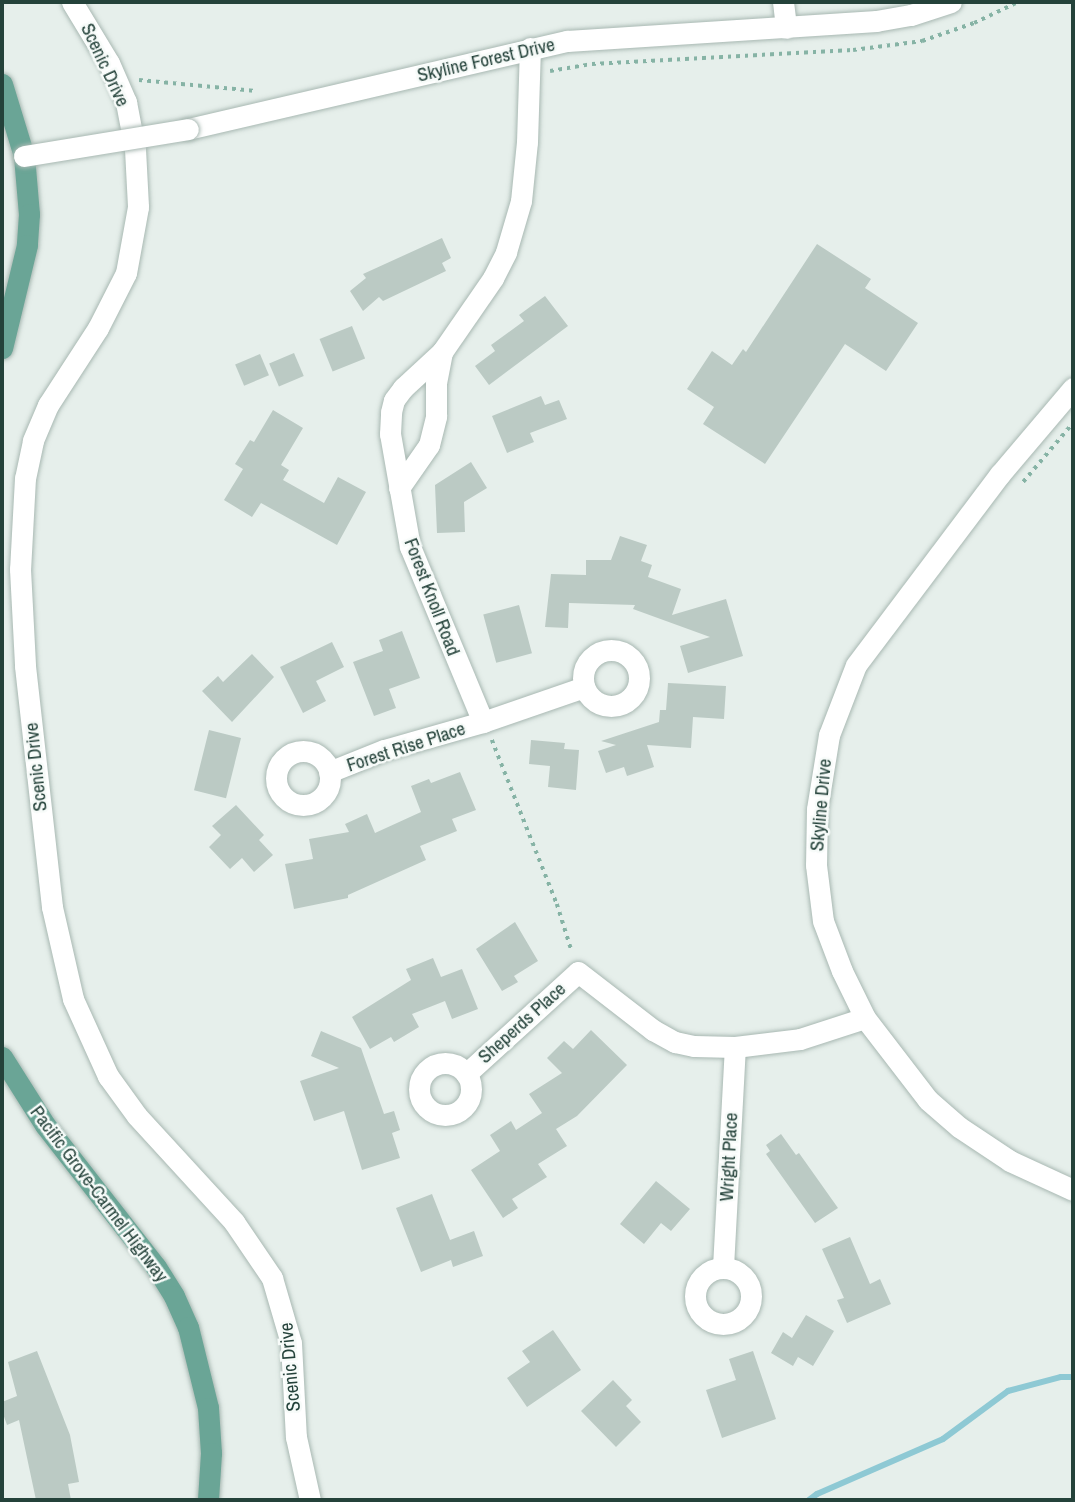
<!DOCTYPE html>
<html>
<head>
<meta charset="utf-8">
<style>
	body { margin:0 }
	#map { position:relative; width:1075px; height:1502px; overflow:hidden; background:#e6efeb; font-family:"Archivo Narrow",sans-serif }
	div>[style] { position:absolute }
	.stream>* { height:6px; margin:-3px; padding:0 3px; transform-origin:3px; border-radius:3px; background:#8ec9d4 }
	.building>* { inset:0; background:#bbcac4; transform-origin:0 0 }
	.path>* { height:3.5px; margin-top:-1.75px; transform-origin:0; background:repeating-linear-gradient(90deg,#86b3a5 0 3.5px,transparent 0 8.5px) }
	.roads { filter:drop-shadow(0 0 2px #a8b8b2) drop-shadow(0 0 2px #a8b8b2) }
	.minor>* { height:21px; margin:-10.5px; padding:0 10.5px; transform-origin:10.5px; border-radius:10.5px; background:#fff }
	.minor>.ring { margin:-10.5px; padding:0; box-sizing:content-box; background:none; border:21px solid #fff; border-radius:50% }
	.tertiary>* { height:21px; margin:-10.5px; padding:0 10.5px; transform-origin:10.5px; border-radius:10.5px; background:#fff }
	.primary>* { height:21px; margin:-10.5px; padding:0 10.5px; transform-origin:10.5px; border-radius:10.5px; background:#6aa596 }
	.bridges { filter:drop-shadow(0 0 2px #a8b8b2) drop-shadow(0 0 2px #a8b8b2) }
	.tertiary-bridge>* { height:21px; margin:-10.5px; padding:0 10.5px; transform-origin:10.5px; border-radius:10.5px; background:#fff }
	span { translate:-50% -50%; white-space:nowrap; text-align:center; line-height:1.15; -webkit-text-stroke:5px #f7fbf9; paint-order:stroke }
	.street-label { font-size:19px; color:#24423a }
	.frame { position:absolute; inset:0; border:4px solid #24423a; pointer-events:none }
</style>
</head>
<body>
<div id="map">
	<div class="stream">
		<i style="left:809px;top:1500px;width:10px;rotate:-37deg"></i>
		<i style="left:817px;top:1494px;width:137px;rotate:-23.6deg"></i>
		<i style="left:943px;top:1439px;width:81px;rotate:-36.4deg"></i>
		<i style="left:1008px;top:1391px;width:55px;rotate:-14.8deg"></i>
		<i style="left:1061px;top:1377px;width:12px"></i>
	</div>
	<div class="building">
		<i style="clip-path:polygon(442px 238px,451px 258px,442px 263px,446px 271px,383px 301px,379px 297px,363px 311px,350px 291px,366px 278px,363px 274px)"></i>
		<i style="clip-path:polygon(817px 244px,871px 279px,865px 288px,918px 323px,886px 371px,845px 344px,765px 464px,703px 424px,714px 407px,687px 389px,712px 351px,732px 365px,743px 349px,746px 352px)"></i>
		<i style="clip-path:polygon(545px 296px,568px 326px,489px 385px,475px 366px,495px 351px,491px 345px,524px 321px,519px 315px)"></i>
		<i style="left:352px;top:326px;width:35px;height:35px;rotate:68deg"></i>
		<i style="left:294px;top:353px;width:25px;height:27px;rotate:67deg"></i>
		<i style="left:260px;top:354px;width:23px;height:27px;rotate:67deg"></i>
		<i style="clip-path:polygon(541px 396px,545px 405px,559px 400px,567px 419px,530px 433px,534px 442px,507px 453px,492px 416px)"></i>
		<i style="clip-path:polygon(273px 410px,303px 428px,281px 465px,289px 470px,283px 480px,324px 503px,338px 477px,366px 492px,337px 545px,261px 503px,252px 517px,224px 500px,243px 469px,235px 464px,250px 440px,254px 442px)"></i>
		<i style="clip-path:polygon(471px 462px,487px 488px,464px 502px,465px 532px,437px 533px,435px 485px)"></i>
		<i style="clip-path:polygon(620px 536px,647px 545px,641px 561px,652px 565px,648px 577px,681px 589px,672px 615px,726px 599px,743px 656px,688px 673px,680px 646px,710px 637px,633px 609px,635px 605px,569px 603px,568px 628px,545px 627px,551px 574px,586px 575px,586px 560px,611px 560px)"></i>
		<i style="left:519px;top:605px;width:50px;height:37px;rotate:75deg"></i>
		<i style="clip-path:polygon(402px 631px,420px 678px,389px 689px,396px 708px,374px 716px,353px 662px,383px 651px,379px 640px)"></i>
		<i style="clip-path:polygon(332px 642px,344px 667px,316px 681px,326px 701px,303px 713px,280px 667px)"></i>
		<i style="clip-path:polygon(252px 654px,274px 677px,232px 722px,202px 691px,218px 676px,223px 682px)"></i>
		<i style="clip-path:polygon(668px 683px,726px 686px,724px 719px,693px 717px,691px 748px,647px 745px,654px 767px,627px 776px,624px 767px,606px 773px,598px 751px,616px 745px,601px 741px,659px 722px,660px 710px,666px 710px)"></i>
		<i style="left:209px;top:730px;width:33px;height:62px;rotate:14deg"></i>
		<i style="clip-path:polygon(531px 740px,565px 743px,564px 749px,579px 750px,576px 790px,548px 787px,550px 766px,529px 764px)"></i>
		<i style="clip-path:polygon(460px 772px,476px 810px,452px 819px,457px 831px,420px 846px,426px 860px,348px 895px,348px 898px,294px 909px,285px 864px,313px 859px,309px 839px,349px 832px,345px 824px,367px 814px,375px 833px,421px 812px,411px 786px,429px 779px,431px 783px)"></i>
		<i style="clip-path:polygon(236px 805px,264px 835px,259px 840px,273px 855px,254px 872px,242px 858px,230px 869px,209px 847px,221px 835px,212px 826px)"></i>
		<i style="clip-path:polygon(515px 922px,538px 961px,514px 976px,518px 982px,502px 991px,476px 949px)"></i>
		<i style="clip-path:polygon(433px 958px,441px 977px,462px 969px,478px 1009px,452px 1019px,445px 1001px,412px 1014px,419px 1027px,394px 1042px,391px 1037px,370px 1049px,352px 1017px,411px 980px,406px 969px)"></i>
		<i style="clip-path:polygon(591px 1030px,627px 1065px,577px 1116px,556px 1129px,567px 1146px,538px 1164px,547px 1177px,512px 1199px,518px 1208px,503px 1218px,471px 1170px,500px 1151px,490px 1135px,511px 1121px,516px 1130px,542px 1113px,529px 1094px,562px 1073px,547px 1058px,564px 1041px,573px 1049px)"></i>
		<i style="clip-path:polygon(321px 1031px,361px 1048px,384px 1114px,394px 1111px,400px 1130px,392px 1133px,400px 1158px,362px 1170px,344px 1111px,314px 1121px,300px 1081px,339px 1068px,311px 1056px)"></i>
		<i style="clip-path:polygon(781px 1134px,796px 1155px,799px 1153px,838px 1208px,815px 1223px,766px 1154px,770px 1151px,766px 1145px)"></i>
		<i style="clip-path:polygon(656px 1181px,690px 1209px,671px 1231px,661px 1223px,644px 1244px,620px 1224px)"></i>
		<i style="clip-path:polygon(432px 1194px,450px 1240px,474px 1231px,483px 1256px,453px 1267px,451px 1260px,421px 1272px,396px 1208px)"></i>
		<i style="clip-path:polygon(850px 1237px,870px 1284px,880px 1279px,891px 1304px,847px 1323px,837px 1300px,844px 1298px,822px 1249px)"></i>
		<i style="clip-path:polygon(806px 1315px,834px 1331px,813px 1366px,798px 1357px,793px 1366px,771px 1353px,783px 1332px,792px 1338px)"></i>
		<i style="clip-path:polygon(553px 1330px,581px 1370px,527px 1407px,507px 1378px,530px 1362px,522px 1351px)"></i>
		<i style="clip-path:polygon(37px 1351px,70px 1435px,79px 1482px,68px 1484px,71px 1500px,36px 1500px,19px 1420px,7px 1425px,2px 1411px,2px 1402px,17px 1396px,8px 1362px)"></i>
		<i style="clip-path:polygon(753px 1351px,776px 1419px,722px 1438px,706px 1390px,736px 1380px,729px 1359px)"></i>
		<i style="clip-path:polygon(613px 1380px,632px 1400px,626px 1406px,641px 1422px,616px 1447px,581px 1411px)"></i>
	</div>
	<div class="path">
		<i style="left:550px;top:71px;width:43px;rotate:-9.5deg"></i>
		<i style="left:592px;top:64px;width:261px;rotate:-3.1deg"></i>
		<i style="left:853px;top:50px;width:70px;rotate:-7.4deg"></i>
		<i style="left:922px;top:41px;width:55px;rotate:-19.1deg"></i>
		<i style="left:974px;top:23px;width:49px;rotate:-25.5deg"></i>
		<i style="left:139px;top:80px;width:118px;rotate:5.4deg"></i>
		<i style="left:1023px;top:482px;width:76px;rotate:-49.8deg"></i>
		<i style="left:492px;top:740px;width:176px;rotate:68.4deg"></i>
		<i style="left:557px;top:904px;width:50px;rotate:72.6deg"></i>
	</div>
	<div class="roads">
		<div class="minor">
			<i style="left:783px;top:2px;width:26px;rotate:83deg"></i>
			<i style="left:399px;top:488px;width:52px;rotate:-55.1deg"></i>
			<i style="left:429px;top:445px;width:30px;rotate:-76deg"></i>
			<i style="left:436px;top:416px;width:33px;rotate:-90deg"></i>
			<i style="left:436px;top:383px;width:32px;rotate:-79deg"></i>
			<i class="ring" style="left:583px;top:650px;width:35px;height:35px"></i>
			<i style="left:483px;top:722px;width:190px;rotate:-112.6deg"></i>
			<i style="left:410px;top:547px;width:115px;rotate:-100deg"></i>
			<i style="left:390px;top:434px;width:22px;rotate:-87deg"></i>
			<i style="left:391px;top:412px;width:12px;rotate:-76deg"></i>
			<i style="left:394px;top:400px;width:15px;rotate:-53deg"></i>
			<i style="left:403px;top:388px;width:53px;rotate:-42.7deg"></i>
			<i style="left:442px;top:352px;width:90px;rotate:-55.4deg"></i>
			<i style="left:493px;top:278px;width:29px;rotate:-63deg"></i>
			<i style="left:506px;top:252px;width:53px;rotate:-73.6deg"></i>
			<i style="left:521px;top:201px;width:59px;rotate:-84.2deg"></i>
			<i style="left:527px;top:142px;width:94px;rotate:-88.2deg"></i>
			<i class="ring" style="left:276px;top:751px;width:33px;height:33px"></i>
			<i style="left:329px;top:772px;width:59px;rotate:-21.8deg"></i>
			<i style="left:384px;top:750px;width:103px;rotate:-15.8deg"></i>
			<i style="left:483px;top:722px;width:107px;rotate:-19.1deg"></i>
			<i class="ring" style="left:419px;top:1063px;width:31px;height:31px"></i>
			<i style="left:466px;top:1074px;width:151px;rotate:-42.3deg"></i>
			<i style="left:578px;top:972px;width:95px;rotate:37.7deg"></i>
			<i style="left:653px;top:1030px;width:25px;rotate:29deg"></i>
			<i style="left:675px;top:1042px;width:19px;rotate:12deg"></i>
			<i style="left:694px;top:1046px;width:41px;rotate:1.4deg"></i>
			<i style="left:735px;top:1047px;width:65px;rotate:-7deg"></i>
			<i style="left:800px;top:1039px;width:68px;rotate:-17.9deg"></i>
			<i style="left:723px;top:1267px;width:220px;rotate:-86.9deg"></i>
			<i class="ring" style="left:695px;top:1268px;width:35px;height:35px"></i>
		</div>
		<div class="tertiary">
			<i style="left:72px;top:2px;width:71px;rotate:58.8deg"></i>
			<i style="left:109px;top:63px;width:43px;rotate:66.4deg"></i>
			<i style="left:126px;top:102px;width:48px;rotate:79.2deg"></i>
			<i style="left:135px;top:149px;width:58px;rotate:87deg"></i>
			<i style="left:138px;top:207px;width:67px;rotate:100.3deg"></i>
			<i style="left:126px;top:273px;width:62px;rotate:117deg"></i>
			<i style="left:98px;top:328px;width:92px;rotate:123deg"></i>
			<i style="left:48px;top:405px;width:39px;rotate:113deg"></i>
			<i style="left:33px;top:441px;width:38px;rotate:102deg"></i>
			<i style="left:25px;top:478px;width:91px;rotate:93.1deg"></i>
			<i style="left:20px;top:569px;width:97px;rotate:87deg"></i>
			<i style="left:25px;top:666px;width:243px;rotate:83.6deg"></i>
			<i style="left:52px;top:907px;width:94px;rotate:77.1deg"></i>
			<i style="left:73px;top:999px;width:85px;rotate:65.6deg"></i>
			<i style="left:108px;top:1076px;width:49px;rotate:54.1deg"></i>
			<i style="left:137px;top:1116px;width:144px;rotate:47.5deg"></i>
			<i style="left:234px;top:1222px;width:68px;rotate:55.8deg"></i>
			<i style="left:272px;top:1278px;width:68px;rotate:73.7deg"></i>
			<i style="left:291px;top:1343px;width:94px;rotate:87deg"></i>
			<i style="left:296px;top:1437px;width:65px;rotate:77.5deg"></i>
			<i style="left:188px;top:129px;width:389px;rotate:-13.1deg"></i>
			<i style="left:567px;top:41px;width:310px;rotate:-3.7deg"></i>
			<i style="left:876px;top:21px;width:36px;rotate:-10deg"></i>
			<i style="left:911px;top:15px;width:42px;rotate:-18deg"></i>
			<i style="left:1073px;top:388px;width:113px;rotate:130.3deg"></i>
			<i style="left:1000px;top:474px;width:239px;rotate:127deg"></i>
			<i style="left:856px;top:665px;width:75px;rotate:111.1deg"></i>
			<i style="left:829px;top:735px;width:75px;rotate:99.2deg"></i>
			<i style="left:817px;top:809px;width:56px;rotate:91deg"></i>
			<i style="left:816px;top:865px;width:56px;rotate:82.9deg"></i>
			<i style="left:823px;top:921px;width:53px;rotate:69.2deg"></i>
			<i style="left:842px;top:971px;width:52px;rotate:63.9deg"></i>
			<i style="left:865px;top:1018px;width:103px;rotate:52.5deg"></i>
			<i style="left:928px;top:1100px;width:41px;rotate:41.1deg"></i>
			<i style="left:959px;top:1127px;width:61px;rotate:33.7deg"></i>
			<i style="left:1010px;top:1161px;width:69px;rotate:24.7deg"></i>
		</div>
		<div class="primary">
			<i style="left:2px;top:84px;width:75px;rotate:73deg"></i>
			<i style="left:24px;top:156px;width:58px;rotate:85.1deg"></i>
			<i style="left:29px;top:214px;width:31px;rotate:94deg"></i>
			<i style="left:27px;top:245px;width:106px;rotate:103.6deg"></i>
			<i style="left:2px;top:1057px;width:80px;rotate:57.7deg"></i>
			<i style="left:45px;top:1125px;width:180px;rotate:52deg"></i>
			<i style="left:156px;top:1267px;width:34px;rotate:58deg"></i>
			<i style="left:174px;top:1296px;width:34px;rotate:66deg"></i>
			<i style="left:188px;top:1327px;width:83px;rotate:76.1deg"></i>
			<i style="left:208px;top:1408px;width:45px;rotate:86.2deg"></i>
			<i style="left:211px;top:1453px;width:47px;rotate:93.7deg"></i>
		</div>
	</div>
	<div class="bridges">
		<div class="tertiary-bridge">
			<i style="left:24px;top:156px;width:166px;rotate:-9.3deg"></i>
		</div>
	</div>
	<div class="street-label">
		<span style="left:486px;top:60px;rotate:-13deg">Skyline Forest Drive</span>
		<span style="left:105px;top:65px;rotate:65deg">Scenic Drive</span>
		<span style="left:432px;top:597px;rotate:69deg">Forest Knoll Road</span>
		<span style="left:406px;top:747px;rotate:-18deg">Forest Rise Place</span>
		<span style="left:36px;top:767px;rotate:-96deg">Scenic Drive</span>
		<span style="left:821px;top:805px;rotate:-85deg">Skyline Drive</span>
		<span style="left:522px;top:1023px;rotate:-42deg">Sheperds Place</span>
		<span style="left:729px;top:1157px;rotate:-87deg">Wright Place</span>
		<span style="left:99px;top:1194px;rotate:53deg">Pacific Grove-Carmel Highway</span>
		<span style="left:290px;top:1367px;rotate:-95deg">Scenic Drive</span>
	</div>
	<div class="frame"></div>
</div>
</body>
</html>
